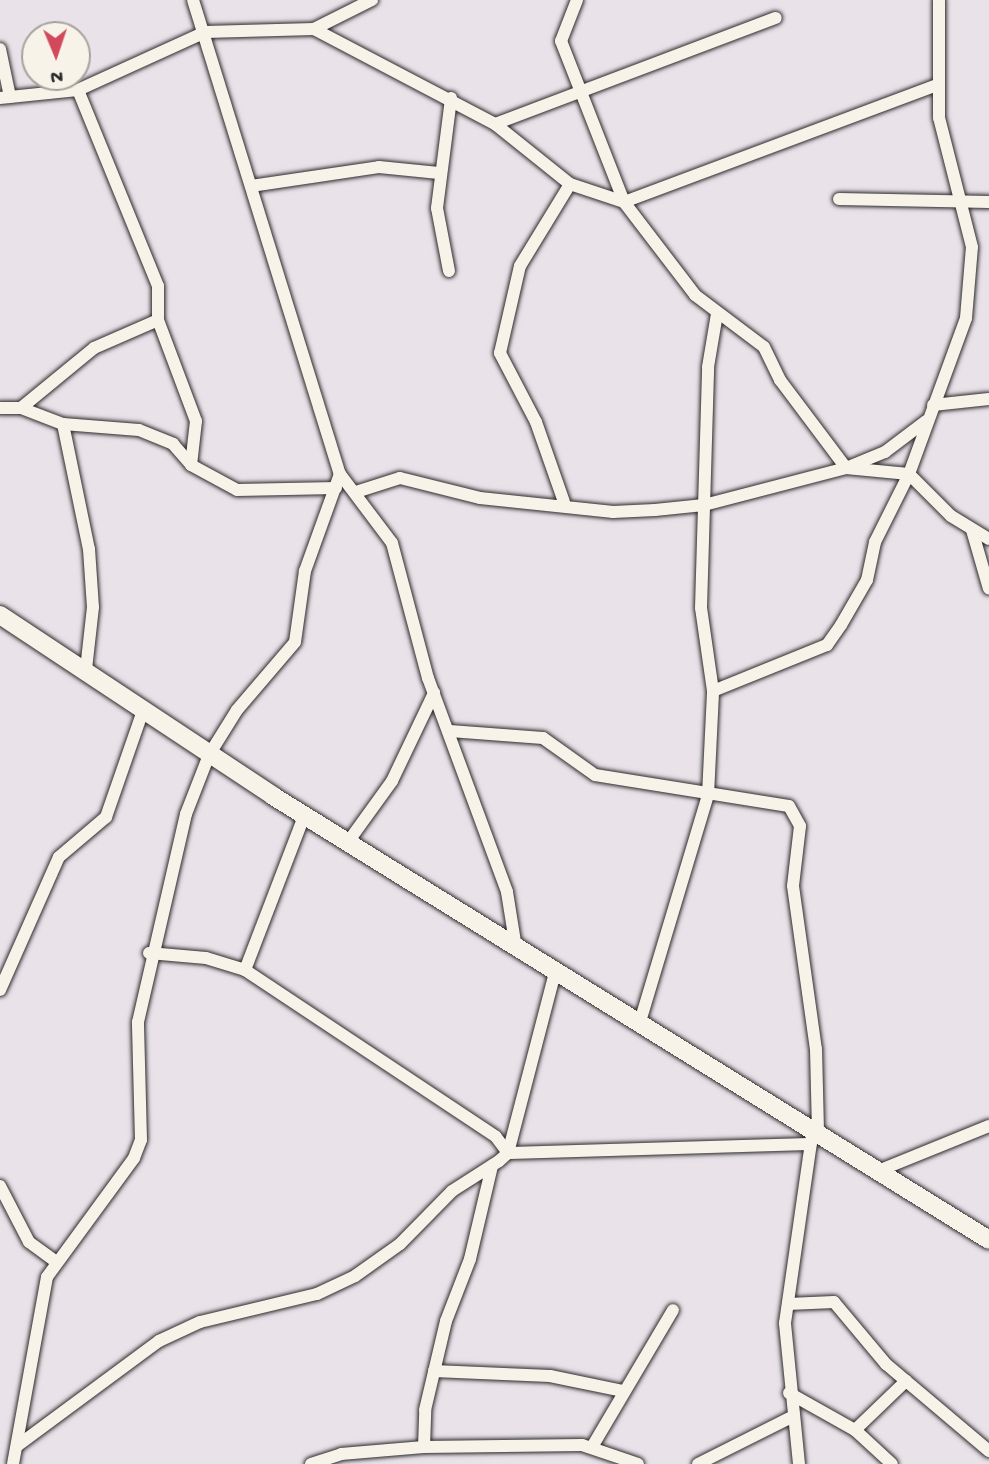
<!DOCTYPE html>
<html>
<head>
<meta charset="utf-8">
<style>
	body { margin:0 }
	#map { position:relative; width:989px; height:1464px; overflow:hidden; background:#e9e2e9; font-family:"Gochi Hand",sans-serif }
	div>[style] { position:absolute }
	.roads { filter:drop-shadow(0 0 2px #2b2b2b) drop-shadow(0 0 2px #2b2b2b) }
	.street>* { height:12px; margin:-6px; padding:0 6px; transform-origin:6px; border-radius:6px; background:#f7f3e8 }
	.secondary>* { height:18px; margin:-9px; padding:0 9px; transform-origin:9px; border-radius:9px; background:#f7f3e8 }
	span { translate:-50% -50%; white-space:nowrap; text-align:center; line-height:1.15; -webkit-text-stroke:5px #f7f3e8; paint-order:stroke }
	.north { position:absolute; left:21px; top:21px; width:70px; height:70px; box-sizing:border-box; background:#f7f3e8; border:2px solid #a5a39c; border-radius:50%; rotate:178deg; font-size:19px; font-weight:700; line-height:28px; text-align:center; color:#2b2b2b }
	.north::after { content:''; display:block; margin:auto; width:24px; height:32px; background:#d1495b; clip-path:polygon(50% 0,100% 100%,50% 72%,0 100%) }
</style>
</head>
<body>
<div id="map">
	<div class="roads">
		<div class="street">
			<i style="left:193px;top:0;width:496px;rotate:72.8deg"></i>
			<i style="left:340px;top:474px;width:86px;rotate:53deg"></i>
			<i style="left:392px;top:543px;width:140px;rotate:75.1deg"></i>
			<i style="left:428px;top:678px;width:228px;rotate:69.7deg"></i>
			<i style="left:507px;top:892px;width:57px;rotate:80.9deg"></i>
			<i style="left:577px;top:0;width:44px;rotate:111.3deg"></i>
			<i style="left:561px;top:41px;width:173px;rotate:68.6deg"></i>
			<i style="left:624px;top:202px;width:117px;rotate:52.6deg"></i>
			<i style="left:695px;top:295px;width:86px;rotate:37deg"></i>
			<i style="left:764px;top:347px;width:37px;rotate:64deg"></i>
			<i style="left:780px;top:380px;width:110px;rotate:53.1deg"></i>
			<i style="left:846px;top:468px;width:42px;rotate:-22.3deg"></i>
			<i style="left:885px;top:452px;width:51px;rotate:-37.1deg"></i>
			<i style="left:314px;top:29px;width:204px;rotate:27.7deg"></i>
			<i style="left:495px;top:124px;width:96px;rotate:38.7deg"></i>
			<i style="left:570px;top:184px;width:57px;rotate:18.4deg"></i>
			<i style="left:624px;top:202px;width:336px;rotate:-20.5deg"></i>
			<i style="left:0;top:49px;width:49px;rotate:78.2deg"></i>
			<i style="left:78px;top:90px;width:212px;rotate:67.8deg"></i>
			<i style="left:158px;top:286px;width:34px;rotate:90deg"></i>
			<i style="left:158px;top:320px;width:108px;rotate:69.4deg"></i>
			<i style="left:196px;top:421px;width:44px;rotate:96.5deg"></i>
			<i style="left:0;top:98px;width:78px;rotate:-5.9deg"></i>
			<i style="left:78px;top:90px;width:140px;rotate:-24.5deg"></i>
			<i style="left:205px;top:32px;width:109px;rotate:-1.6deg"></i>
			<i style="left:314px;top:29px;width:65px;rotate:-26.6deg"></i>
			<i style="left:495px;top:124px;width:300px;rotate:-20.7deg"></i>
			<i style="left:251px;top:186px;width:129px;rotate:-8.4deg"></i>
			<i style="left:379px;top:167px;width:60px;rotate:5.7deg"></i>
			<i style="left:839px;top:199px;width:150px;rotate:1.1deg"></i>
			<i style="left:449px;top:271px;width:64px;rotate:-100.8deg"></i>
			<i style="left:437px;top:208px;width:111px;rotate:-82.7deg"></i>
			<i style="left:933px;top:405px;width:56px;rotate:-6.1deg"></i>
			<i style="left:0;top:408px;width:21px"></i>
			<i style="left:21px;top:408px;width:45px;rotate:20.9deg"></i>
			<i style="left:63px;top:424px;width:76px;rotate:4.5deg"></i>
			<i style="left:139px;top:430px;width:37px;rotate:22deg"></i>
			<i style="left:173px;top:444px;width:28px;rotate:49deg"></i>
			<i style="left:191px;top:465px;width:52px;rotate:28.5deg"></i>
			<i style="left:237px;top:490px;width:99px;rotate:-1.2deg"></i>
			<i style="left:21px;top:408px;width:94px;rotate:-39.4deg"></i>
			<i style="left:94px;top:348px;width:70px;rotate:-23.6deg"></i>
			<i style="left:63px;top:424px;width:128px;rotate:78.3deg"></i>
			<i style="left:89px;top:549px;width:58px;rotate:86.1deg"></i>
			<i style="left:93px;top:607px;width:62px;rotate:96.4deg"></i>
			<i style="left:356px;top:492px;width:46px;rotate:-17.7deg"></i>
			<i style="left:400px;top:478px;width:82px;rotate:14deg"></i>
			<i style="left:480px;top:498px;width:134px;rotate:6deg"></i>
			<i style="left:613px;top:512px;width:42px;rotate:-2.7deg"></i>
			<i style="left:655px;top:510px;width:49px;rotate:-5.8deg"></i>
			<i style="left:704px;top:505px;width:147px;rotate:-14.6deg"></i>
			<i style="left:846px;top:468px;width:63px;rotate:5.4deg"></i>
			<i style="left:909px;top:474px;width:59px;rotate:45deg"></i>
			<i style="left:951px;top:516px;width:44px;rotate:31.2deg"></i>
			<i style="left:564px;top:502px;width:85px;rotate:-109.3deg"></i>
			<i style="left:536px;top:422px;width:78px;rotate:-117.6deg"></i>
			<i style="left:500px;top:353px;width:89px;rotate:-77.1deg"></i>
			<i style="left:520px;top:266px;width:96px;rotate:-58.6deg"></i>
			<i style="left:972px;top:530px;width:61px;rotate:73.9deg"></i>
			<i style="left:713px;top:691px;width:123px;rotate:-22deg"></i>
			<i style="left:827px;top:645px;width:24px;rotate:-55deg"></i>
			<i style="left:841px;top:625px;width:52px;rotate:-60deg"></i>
			<i style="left:867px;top:580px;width:39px;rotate:-78deg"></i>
			<i style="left:875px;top:542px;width:76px;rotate:-63.4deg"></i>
			<i style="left:909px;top:474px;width:166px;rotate:-69.9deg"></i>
			<i style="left:966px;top:318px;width:71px;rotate:-85.2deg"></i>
			<i style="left:972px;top:247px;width:133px;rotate:-104.3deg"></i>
			<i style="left:939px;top:118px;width:118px;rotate:-90deg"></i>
			<i style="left:450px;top:731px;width:93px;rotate:4.3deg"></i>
			<i style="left:543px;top:738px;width:64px;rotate:35.4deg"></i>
			<i style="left:595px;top:775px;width:196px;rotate:9.1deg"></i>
			<i style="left:789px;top:806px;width:23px;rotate:61deg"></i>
			<i style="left:800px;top:826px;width:60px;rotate:96.7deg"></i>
			<i style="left:793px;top:886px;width:165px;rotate:82deg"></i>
			<i style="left:816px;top:1049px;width:83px;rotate:88.6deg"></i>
			<i style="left:348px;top:842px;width:75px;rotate:-54.2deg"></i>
			<i style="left:392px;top:781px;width:98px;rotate:-64.5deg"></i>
			<i style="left:149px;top:953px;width:57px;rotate:5deg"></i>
			<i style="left:206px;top:958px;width:41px;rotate:17.1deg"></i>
			<i style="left:245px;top:970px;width:301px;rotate:33.6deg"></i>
			<i style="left:496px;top:1137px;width:20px;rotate:53deg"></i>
			<i style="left:245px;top:970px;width:167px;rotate:-69deg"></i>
			<i style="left:0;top:990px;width:145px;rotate:-66.1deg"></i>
			<i style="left:59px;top:857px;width:62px;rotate:-40.4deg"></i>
			<i style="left:106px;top:817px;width:112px;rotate:-70.8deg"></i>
			<i style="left:639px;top:1025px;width:240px;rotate:-73.3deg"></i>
			<i style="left:708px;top:795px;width:104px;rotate:-87.2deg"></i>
			<i style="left:713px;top:691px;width:84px;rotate:-98.2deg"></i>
			<i style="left:701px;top:608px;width:241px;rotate:-88.3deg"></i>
			<i style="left:708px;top:367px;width:54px;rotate:-80.4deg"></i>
			<i style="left:508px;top:1153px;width:303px;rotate:-1.7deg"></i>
			<i style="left:878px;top:1171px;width:120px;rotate:-22.1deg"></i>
			<i style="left:0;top:1186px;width:63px;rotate:62.6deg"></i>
			<i style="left:29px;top:1242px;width:32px;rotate:36deg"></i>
			<i style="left:788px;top:1304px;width:46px;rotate:-2.5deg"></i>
			<i style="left:834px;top:1302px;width:81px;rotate:50deg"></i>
			<i style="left:886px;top:1364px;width:135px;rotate:40.2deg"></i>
			<i style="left:434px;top:1371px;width:116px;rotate:2.5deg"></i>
			<i style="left:550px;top:1376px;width:75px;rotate:11.6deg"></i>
			<i style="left:789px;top:1393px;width:76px;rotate:29.3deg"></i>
			<i style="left:855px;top:1430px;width:50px;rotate:42.6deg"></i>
			<i style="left:855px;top:1430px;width:71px;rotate:-43.9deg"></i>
			<i style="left:17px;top:1446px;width:177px;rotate:-36.5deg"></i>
			<i style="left:159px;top:1341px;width:45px;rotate:-24.9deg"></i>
			<i style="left:200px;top:1322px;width:120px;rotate:-13.5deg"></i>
			<i style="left:317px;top:1294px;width:42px;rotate:-25.3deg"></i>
			<i style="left:355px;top:1276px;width:55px;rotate:-35.4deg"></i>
			<i style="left:400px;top:1244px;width:74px;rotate:-45.5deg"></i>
			<i style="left:452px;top:1191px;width:56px;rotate:-32.6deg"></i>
			<i style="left:499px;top:1161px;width:12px;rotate:-42deg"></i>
			<i style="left:508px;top:1153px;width:186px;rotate:-75.4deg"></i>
			<i style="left:424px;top:1447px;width:37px;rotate:-88deg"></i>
			<i style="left:425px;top:1410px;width:91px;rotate:-76.7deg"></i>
			<i style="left:446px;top:1321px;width:66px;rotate:-68.8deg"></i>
			<i style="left:470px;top:1259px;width:96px;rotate:-76.7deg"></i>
			<i style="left:592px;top:1447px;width:159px;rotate:-59.4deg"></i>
			<i style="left:13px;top:1464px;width:190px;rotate:-79.7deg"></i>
			<i style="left:47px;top:1277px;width:147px;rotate:-53.8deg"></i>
			<i style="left:134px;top:1158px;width:19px;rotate:-69deg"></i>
			<i style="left:141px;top:1140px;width:118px;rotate:-91.5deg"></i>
			<i style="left:138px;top:1022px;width:213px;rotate:-77deg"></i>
			<i style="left:186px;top:814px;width:63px;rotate:-68.7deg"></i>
			<i style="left:209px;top:755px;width:53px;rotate:-58.1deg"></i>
			<i style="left:237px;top:710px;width:89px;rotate:-49.5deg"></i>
			<i style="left:295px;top:642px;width:72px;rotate:-82deg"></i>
			<i style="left:305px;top:571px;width:103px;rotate:-70.2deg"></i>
			<i style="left:311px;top:1464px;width:32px;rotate:-18deg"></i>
			<i style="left:341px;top:1454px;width:83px;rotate:-4.8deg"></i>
			<i style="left:424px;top:1447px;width:158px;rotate:-0.7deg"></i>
			<i style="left:582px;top:1445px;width:59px;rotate:18.7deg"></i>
			<i style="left:698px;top:1464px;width:105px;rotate:-26.6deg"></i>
			<i style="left:799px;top:1464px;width:142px;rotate:-95.7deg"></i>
			<i style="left:785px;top:1323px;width:196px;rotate:-81.8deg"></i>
		</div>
		<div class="secondary">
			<i style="left:0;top:615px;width:328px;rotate:33.5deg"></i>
			<i style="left:273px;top:796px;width:842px;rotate:31.8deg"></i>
		</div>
	</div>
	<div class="north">N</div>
</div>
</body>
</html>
